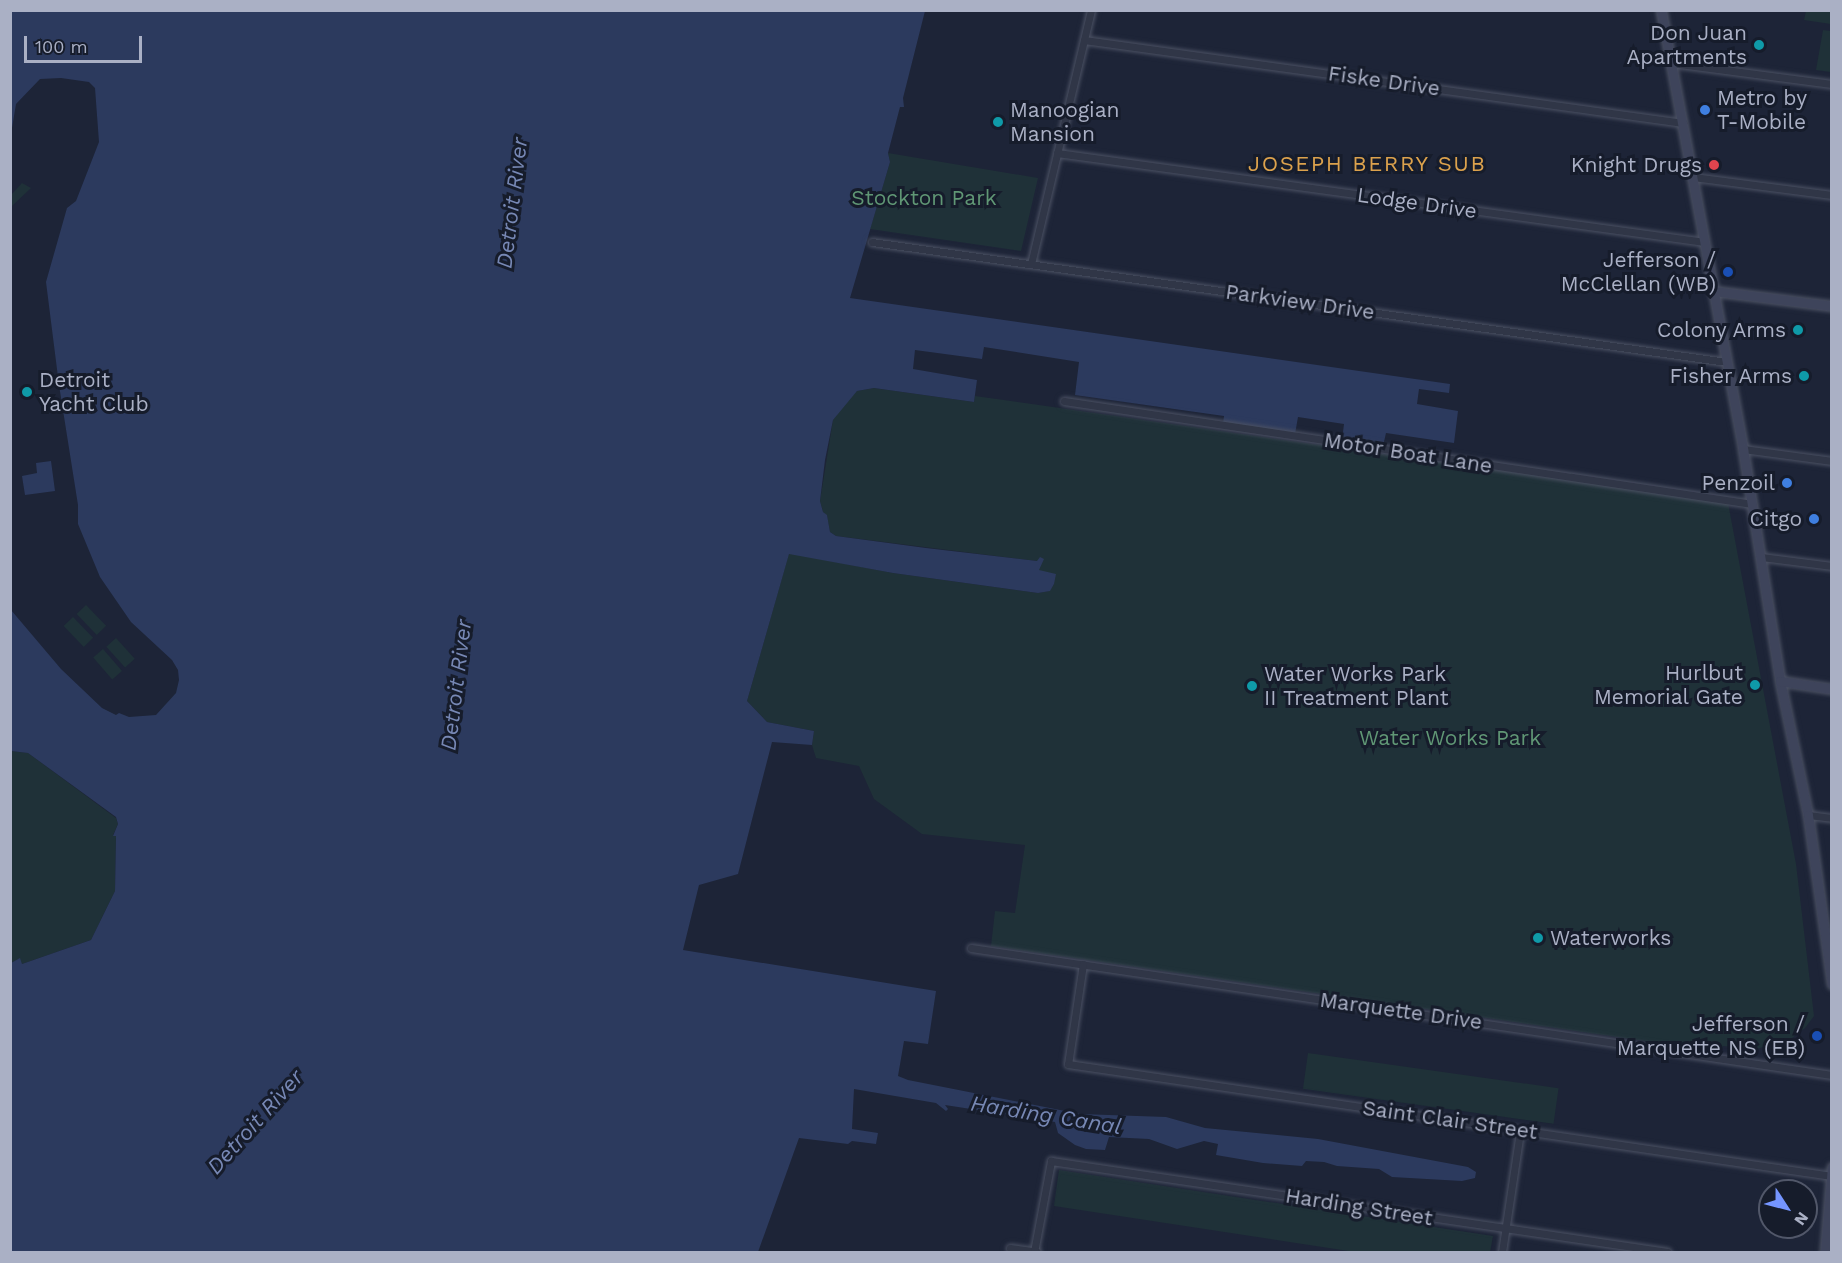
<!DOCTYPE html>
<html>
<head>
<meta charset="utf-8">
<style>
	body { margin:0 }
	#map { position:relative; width:1842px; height:1263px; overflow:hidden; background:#1d2437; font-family:"Work Sans",sans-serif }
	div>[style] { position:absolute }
	.green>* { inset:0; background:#1f3138; transform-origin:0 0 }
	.water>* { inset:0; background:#2c3a5e }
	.roads { filter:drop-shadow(0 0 2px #4b5163) drop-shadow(0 0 2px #4b5163) }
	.street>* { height:7px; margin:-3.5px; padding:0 3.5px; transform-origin:3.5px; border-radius:3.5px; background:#303647 }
	.secondary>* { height:9px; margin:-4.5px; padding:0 4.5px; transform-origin:4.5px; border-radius:4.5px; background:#3e445b }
	.dots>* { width:16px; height:16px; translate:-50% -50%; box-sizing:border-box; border:3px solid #161c2b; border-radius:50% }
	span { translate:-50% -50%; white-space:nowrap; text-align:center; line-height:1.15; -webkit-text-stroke:6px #161c2b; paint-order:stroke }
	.poi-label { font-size:21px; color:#aab0c5 }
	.right { translate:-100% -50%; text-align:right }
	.left { translate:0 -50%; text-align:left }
	.street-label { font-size:21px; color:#aab0c5 }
	.park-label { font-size:21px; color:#609775 }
	.neighbourhood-label { font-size:22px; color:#dca24d; letter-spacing:1.5px }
	.water-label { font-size:22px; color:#7788b5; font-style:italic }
	.frame { position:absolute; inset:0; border:12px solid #aab0c5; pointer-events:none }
	.north { position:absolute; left:1758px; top:1179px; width:60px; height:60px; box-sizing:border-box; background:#161c2b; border:2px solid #515769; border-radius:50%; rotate:126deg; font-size:16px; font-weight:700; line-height:24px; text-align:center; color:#aab0c5 }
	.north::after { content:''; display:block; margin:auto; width:21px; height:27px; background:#7595ff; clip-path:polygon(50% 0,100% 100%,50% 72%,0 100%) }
	.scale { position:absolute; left:24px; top:36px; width:118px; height:27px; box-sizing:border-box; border:3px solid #aab0c5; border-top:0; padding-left:8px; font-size:18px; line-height:21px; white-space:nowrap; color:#aab0c5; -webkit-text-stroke:4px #161c2b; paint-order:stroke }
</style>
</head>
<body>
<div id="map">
	<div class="green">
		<i style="clip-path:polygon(1806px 11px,1831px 11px,1831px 24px,1804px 20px)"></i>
		<i style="clip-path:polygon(1823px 30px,1831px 31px,1831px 72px,1816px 70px)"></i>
		<i style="clip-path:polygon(888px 153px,1038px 178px,1021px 251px,870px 229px,890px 162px)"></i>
		<i style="clip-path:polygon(22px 183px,31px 188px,12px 206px,11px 195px)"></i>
		<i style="clip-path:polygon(874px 388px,974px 402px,975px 396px,1728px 503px,1796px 864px,1814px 1016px,1805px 1028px,1787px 1042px,1755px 1049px,1723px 1046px,1721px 1052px,991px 946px,995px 911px,1015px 913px,1025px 845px,922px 834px,874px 799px,859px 766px,816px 758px,812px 745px,814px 731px,767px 722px,747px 701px,789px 553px,893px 573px,1038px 593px,1049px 591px,1054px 584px,1038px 570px,1037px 561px,836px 536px,830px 532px,827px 516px,823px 512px,820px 501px,833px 420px,849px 397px,857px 391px)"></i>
		<i style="left:86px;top:605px;width:29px;height:13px;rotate:46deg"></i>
		<i style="left:73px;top:617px;width:29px;height:13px;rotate:46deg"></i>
		<i style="left:116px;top:638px;width:28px;height:13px;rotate:48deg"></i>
		<i style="left:103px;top:649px;width:29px;height:13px;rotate:49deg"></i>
		<i style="clip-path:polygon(10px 751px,28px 753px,116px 818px,118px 824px,113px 835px,116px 836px,115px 891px,91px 940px,22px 964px,19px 959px,11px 963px)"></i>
		<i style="left:1308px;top:1053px;width:253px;height:36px;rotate:8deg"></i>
		<i style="clip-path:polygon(1059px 1170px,1493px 1236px,1490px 1252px,1355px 1252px,1054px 1206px)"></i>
	</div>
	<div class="water">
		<i style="clip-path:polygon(11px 11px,925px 11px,903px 98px,904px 107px,900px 107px,888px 153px,890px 162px,850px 298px,1450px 384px,1449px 393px,1419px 389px,1417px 404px,1458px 411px,1454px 443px,1386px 433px,1383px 446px,1342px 440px,1344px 424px,1298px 417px,1295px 434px,1223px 424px,1224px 416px,1075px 395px,1079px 362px,984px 347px,982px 359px,915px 350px,913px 369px,977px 380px,974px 402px,874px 388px,857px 391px,833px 420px,825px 460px,820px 501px,823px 512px,827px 515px,830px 532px,836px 536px,926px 548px,1037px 561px,1040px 557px,1044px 559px,1039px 570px,1056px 574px,1054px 584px,1050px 591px,1038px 593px,893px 573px,789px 554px,747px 701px,767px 722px,814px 731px,812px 745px,772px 742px,738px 874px,699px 885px,683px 950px,936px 991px,928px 1044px,904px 1041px,898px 1076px,908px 1080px,1080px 1114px,1166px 1117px,1205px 1128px,1318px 1139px,1468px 1167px,1476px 1172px,1475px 1178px,1462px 1181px,1392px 1177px,1379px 1169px,1337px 1166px,1324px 1162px,1306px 1161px,1302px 1166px,1263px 1163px,1216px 1155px,1218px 1144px,1204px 1141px,1177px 1149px,1149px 1139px,1109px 1137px,1105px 1150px,1086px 1149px,1075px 1145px,1058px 1133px,1055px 1122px,945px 1105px,948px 1109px,946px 1111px,936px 1103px,854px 1089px,852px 1129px,878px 1133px,876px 1144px,852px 1141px,848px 1144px,799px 1138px,758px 1252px,11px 1252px,11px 963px,20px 958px,22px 964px,91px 940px,115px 891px,116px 836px,113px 836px,118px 824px,116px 817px,28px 753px,11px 751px,11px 610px,61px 669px,102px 708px,116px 715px,119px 713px,129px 717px,156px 715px,176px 693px,179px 680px,178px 670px,172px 660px,131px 622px,100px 577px,78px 524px,78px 505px,59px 385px,46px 282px,67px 208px,76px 201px,99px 142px,95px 88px,89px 82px,61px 78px,40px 79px,16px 104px,11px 134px)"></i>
		<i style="clip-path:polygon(51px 461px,55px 491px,25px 495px,22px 476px,37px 473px,36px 463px)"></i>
	</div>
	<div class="roads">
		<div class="street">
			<i style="left:1084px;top:40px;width:605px;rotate:7.89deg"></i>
			<i style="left:1672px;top:63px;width:161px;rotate:7.5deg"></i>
			<i style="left:1057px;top:153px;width:654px;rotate:7.82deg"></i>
			<i style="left:1693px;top:177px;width:140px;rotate:7.4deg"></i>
			<i style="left:872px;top:242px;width:863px;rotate:7.99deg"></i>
			<i style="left:1031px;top:264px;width:261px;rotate:-76.7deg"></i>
			<i style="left:1064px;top:401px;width:696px;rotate:8.51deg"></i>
			<i style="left:1743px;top:449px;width:90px;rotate:7.7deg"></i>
			<i style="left:1761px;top:557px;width:72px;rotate:7.2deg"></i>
			<i style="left:1808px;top:815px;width:24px;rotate:7deg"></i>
			<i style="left:971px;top:948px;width:870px;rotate:8.39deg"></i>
			<i style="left:1083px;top:964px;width:101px;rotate:98.5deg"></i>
			<i style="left:1068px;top:1064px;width:772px;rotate:8.34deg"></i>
			<i style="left:1010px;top:1248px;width:27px;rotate:8deg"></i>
			<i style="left:1034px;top:1252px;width:93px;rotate:-79.4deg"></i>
			<i style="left:1051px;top:1161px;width:623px;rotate:8.4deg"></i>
			<i style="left:1502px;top:1252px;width:122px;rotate:-81.5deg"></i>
		</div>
		<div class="secondary">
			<i style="left:1661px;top:10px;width:447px;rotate:79.4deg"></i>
			<i style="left:1743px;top:449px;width:235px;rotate:80.9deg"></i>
			<i style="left:1780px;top:681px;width:137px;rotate:78.2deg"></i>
			<i style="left:1808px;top:815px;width:171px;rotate:81.9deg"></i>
			<i style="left:1714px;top:291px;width:119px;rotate:7.2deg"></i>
			<i style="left:1780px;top:681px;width:53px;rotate:8.7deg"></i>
			<i style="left:1825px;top:1252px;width:85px;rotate:-85.3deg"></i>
		</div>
	</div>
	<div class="dots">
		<i style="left:1759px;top:45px;background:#0f9aa8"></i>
		<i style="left:1705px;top:110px;background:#3f7fe0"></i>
		<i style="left:998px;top:122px;background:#0f9aa8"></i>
		<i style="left:1714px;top:165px;background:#e0444e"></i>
		<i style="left:1728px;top:272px;background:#1a4fb4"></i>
		<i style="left:1798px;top:330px;background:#0f9aa8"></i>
		<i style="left:1804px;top:376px;background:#0f9aa8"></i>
		<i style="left:27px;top:392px;background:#0f9aa8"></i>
		<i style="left:1787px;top:483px;background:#3f7fe0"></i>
		<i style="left:1814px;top:519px;background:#3f7fe0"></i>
		<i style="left:1755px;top:685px;background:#0f9aa8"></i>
		<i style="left:1252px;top:686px;background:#0f9aa8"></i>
		<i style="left:1538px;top:938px;background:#0f9aa8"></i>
		<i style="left:1817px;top:1036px;background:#1a4fb4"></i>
	</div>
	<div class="poi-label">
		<span class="right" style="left:1747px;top:45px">Don Juan<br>Apartments</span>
		<span class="left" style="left:1717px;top:110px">Metro by<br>T-Mobile</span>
		<span class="left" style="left:1010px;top:122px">Manoogian<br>Mansion</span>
		<span class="right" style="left:1702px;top:165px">Knight Drugs</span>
		<span class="right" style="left:1716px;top:272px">Jefferson /<br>McClellan (WB)</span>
		<span class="right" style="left:1786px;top:330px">Colony Arms</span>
		<span class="right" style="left:1792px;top:376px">Fisher Arms</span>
		<span class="left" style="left:39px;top:392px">Detroit<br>Yacht Club</span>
		<span class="right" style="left:1775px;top:483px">Penzoil</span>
		<span class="right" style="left:1802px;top:519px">Citgo</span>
		<span class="right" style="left:1743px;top:685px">Hurlbut<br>Memorial Gate</span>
		<span class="left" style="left:1264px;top:686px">Water Works Park<br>II Treatment Plant</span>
		<span class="left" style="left:1550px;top:938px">Waterworks</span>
		<span class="right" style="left:1805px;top:1036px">Jefferson /<br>Marquette NS (EB)</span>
	</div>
	<div class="street-label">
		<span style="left:1384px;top:81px;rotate:8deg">Fiske Drive</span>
		<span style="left:1417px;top:203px;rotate:8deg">Lodge Drive</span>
		<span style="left:1300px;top:302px;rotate:8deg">Parkview Drive</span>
		<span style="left:1408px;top:453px;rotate:9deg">Motor Boat Lane</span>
		<span style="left:1401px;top:1011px;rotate:8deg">Marquette Drive</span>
		<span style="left:1450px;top:1120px;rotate:8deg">Saint Clair Street</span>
		<span style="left:1359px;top:1207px;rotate:9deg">Harding Street</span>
	</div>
	<div class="park-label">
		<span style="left:924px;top:198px">Stockton Park</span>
		<span style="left:1450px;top:738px">Water Works Park</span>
	</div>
	<div class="neighbourhood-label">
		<span style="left:1367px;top:164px">JOSEPH BERRY SUB</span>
	</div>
	<div class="water-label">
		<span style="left:512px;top:203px;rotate:-83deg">Detroit River</span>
		<span style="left:456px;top:685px;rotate:-83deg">Detroit River</span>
		<span style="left:1046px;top:1115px;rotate:9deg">Harding Canal</span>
		<span style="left:255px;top:1122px;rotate:-48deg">Detroit River</span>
	</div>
	<div class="frame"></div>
	<div class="north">N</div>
	<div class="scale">100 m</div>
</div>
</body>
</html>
